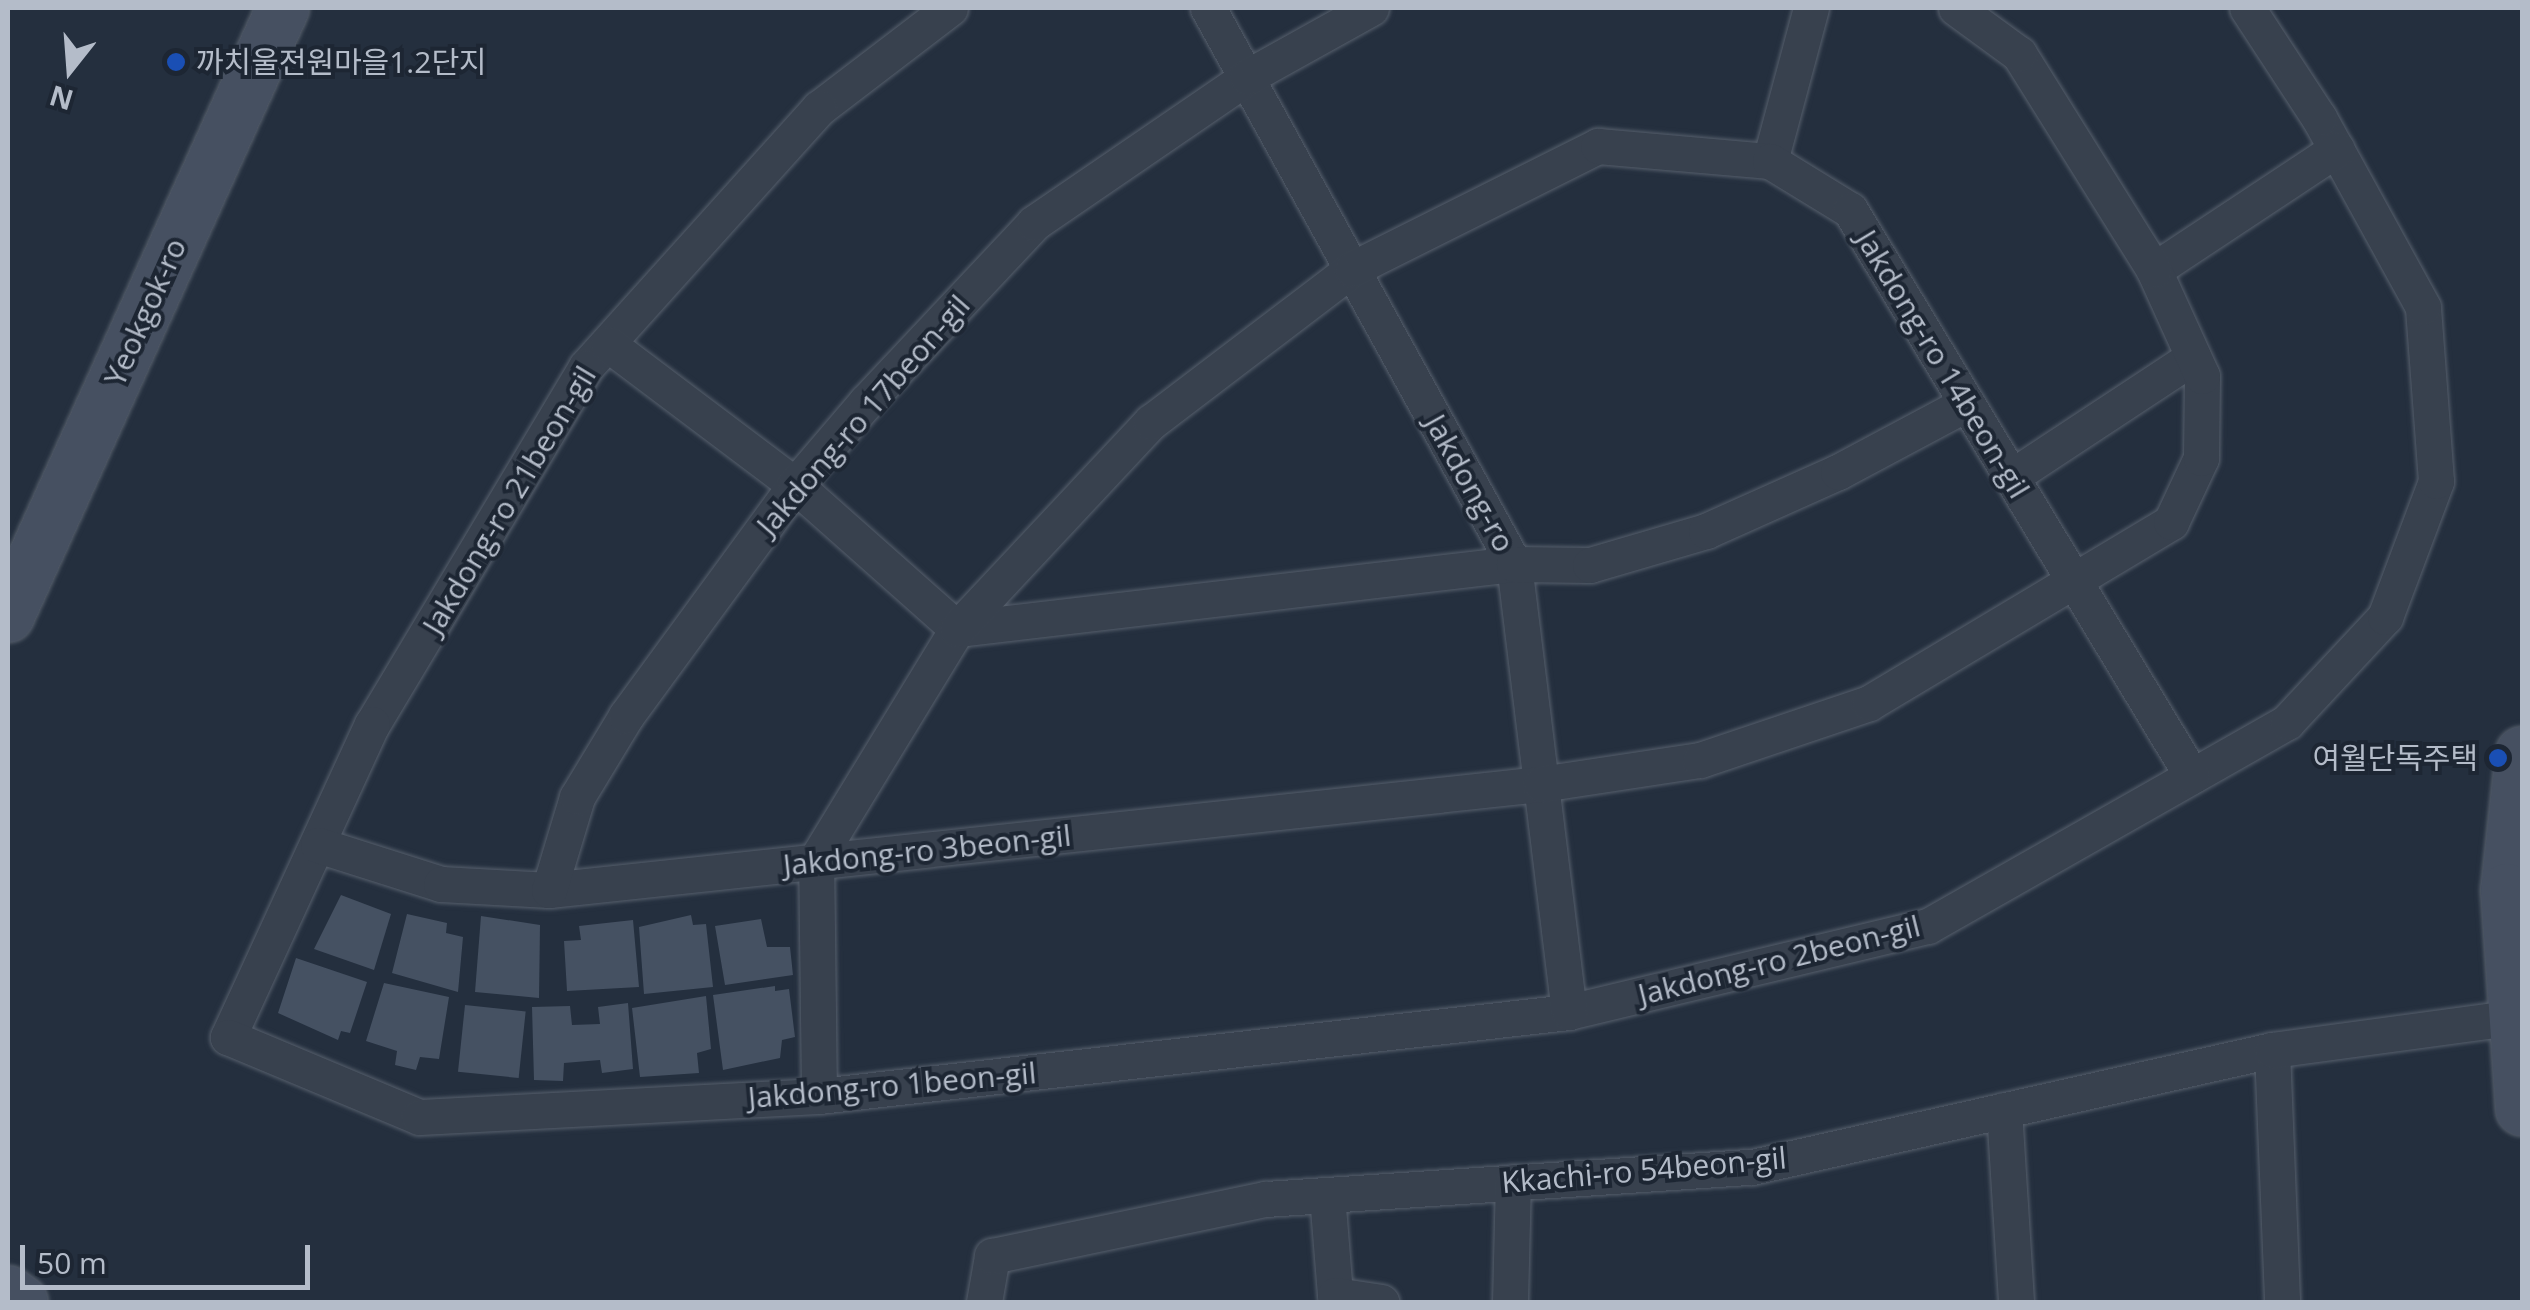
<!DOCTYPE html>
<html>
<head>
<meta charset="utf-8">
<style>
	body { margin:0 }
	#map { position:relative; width:2530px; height:1310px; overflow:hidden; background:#242f3e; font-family:"Open Sans","Noto Sans KR",sans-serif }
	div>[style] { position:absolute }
	.building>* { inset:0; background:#455162; transform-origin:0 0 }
	.roads { filter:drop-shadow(0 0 2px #565f6c) drop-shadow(0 0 2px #565f6c) }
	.street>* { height:35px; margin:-17.5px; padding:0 17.5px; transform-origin:17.5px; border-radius:17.5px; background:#38414e }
	.secondary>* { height:52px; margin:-26px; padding:0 26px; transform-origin:26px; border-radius:26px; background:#465061 }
	.dots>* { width:28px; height:28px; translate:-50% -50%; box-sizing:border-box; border:5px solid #1d2633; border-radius:50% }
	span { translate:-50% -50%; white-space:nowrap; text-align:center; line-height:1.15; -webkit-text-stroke:8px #1d2633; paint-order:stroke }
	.poi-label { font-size:30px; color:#b4bcc9 }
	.left { translate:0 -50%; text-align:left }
	.right { translate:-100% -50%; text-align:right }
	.street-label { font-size:30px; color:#b4bcc9 }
	.frame { position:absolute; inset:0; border:10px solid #b4bcc9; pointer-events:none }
	.north { position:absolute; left:20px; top:20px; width:100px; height:100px; -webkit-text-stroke:8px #1d2633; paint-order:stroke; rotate:197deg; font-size:28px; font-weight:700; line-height:40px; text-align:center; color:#b4bcc9 }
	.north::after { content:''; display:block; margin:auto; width:35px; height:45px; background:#b4bcc9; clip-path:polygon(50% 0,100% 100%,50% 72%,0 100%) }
	.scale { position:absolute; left:20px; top:1245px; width:290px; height:45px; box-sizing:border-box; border:5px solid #b4bcc9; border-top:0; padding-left:12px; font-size:30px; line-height:35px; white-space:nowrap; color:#b4bcc9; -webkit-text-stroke:8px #1d2633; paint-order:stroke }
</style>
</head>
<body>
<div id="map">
	<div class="building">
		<i style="clip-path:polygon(341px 895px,391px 914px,374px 970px,314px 949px)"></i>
		<i style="clip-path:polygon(407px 914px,447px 923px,446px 933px,463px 937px,458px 992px,392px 973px)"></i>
		<i style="clip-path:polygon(691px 915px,693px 925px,706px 924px,713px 987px,644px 994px,639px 927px)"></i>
		<i style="clip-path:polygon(481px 916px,540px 925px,539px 998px,475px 992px)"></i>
		<i style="clip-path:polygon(761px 919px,767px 947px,790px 947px,793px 975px,725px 985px,715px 926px)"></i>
		<i style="clip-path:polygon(633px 920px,639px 987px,567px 991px,564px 941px,581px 940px,579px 926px)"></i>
		<i style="clip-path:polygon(296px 958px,367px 982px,350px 1033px,341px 1031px,338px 1040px,278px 1013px)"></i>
		<i style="clip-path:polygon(384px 983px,449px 997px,439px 1059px,420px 1057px,416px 1070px,395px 1065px,397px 1051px,366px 1041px)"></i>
		<i style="clip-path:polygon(775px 986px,775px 991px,789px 989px,795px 1037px,782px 1040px,780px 1058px,723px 1070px,713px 995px)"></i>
		<i style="clip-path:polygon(706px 996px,711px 1049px,697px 1053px,699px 1073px,640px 1077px,632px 1008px)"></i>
		<i style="clip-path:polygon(628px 1003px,633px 1069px,602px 1073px,600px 1060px,564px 1063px,563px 1081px,534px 1080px,532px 1007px,570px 1006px,572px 1025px,600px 1024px,598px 1007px)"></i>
		<i style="left:465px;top:1005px;width:61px;height:67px;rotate:6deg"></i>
	</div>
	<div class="roads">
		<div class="street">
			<i style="left:950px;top:8px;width:165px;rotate:142.6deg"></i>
			<i style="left:819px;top:108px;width:348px;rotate:132deg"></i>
			<i style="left:586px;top:367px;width:416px;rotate:120.9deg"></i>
			<i style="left:372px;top:724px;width:345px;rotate:114.7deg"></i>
			<i style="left:228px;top:1037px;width:207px;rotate:22.7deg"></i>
			<i style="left:419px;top:1117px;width:401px;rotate:-3deg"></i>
			<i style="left:819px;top:1096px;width:755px;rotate:-6.39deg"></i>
			<i style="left:1569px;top:1012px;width:369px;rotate:-13.5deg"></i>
			<i style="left:1928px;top:926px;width:413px;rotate:-29.6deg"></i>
			<i style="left:2287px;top:722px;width:144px;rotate:-47deg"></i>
			<i style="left:2385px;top:617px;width:145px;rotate:-69.4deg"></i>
			<i style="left:2436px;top:481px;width:174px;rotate:-94.3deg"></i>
			<i style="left:2423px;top:307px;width:216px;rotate:-118.8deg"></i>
			<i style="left:2319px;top:118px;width:131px;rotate:-123.2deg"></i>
			<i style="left:1208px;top:8px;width:635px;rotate:61.17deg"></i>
			<i style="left:1514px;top:564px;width:451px;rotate:83deg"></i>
			<i style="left:1770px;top:161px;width:158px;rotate:-75deg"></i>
			<i style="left:2154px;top:270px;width:219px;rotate:-33.5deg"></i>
			<i style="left:608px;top:344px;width:234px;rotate:37deg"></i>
			<i style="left:795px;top:485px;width:217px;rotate:41.6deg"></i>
			<i style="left:957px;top:629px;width:561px;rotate:-6.66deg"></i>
			<i style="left:1514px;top:564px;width:76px;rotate:0.8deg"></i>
			<i style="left:1590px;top:565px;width:121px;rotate:-16.3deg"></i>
			<i style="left:1706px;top:531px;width:145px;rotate:-24.1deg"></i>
			<i style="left:1838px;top:472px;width:146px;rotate:-28.1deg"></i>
			<i style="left:2011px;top:477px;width:218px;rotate:-33.4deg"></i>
			<i style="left:318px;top:845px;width:129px;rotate:17.6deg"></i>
			<i style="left:441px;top:884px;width:108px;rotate:3.2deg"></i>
			<i style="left:549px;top:890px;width:998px;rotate:-6.1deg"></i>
			<i style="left:1541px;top:784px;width:161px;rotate:-8.6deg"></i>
			<i style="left:1700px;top:760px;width:178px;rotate:-18.6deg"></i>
			<i style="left:1869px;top:703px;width:352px;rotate:-30.9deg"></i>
			<i style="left:2171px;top:522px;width:71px;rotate:-64.9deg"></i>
			<i style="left:2201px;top:458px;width:82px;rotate:-89.3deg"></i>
			<i style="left:2202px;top:376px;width:116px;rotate:-114.4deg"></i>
			<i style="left:2154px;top:270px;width:255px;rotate:-122deg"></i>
			<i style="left:2019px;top:54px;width:78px;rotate:-143.9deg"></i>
			<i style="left:549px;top:890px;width:97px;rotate:-73.2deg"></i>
			<i style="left:577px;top:797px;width:95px;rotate:-58.8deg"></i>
			<i style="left:626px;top:716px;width:286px;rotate:-53.8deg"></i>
			<i style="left:795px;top:485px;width:109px;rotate:-49.5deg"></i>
			<i style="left:866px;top:402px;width:245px;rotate:-46.8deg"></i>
			<i style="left:1034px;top:223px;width:258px;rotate:-34.4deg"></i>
			<i style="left:1247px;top:77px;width:142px;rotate:-29.1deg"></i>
			<i style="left:2272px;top:1050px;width:252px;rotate:87.7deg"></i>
			<i style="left:819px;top:1096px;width:236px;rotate:-90.7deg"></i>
			<i style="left:816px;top:860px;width:271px;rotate:-58.6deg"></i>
			<i style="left:957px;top:629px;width:284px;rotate:-46.9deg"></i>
			<i style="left:1151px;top:422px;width:253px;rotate:-37.3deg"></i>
			<i style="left:1352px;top:269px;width:275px;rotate:-26.6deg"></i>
			<i style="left:1598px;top:146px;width:173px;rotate:5deg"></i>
			<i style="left:1770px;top:161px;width:94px;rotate:31.5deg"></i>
			<i style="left:1850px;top:210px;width:661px;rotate:58.86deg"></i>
			<i style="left:2004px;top:1110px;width:192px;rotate:86.4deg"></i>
			<i style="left:1327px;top:1195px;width:100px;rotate:85.4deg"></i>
			<i style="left:1335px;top:1295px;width:47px;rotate:8.7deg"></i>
			<i style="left:984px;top:1302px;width:47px;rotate:-80.1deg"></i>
			<i style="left:992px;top:1256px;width:280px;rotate:-11.8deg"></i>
			<i style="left:1266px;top:1199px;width:487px;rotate:-3.8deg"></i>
			<i style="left:1752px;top:1167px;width:533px;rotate:-12.68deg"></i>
			<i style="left:2272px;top:1050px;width:245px;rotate:-7.7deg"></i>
			<i style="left:1510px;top:1302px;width:120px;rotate:-88.6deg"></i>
		</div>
		<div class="secondary">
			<i style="left:8px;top:616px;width:667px;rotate:-65.66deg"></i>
			<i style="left:2522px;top:753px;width:138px;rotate:96.2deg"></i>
			<i style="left:2507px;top:890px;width:220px;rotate:86.1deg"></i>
			<i style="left:8px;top:1292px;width:17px;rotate:36deg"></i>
		</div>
	</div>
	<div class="dots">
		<i style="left:176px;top:62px;background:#1a4fb4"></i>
		<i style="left:2498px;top:758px;background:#1a4fb4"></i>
	</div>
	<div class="poi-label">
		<span class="left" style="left:196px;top:62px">까치울전원마을1.2단지</span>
		<span class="right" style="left:2478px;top:758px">여월단독주택</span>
	</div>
	<div class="street-label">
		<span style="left:145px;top:312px;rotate:-66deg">Yeokgok-ro</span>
		<span style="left:1943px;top:364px;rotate:59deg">Jakdong-ro 14beon-gil</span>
		<span style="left:863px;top:415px;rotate:-49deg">Jakdong-ro 17beon-gil</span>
		<span style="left:1470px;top:483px;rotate:61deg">Jakdong-ro</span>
		<span style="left:509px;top:500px;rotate:-59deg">Jakdong-ro 21beon-gil</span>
		<span style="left:927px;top:850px;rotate:-6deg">Jakdong-ro 3beon-gil</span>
		<span style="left:1779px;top:960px;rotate:-14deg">Jakdong-ro 2beon-gil</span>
		<span style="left:892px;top:1085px;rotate:-5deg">Jakdong-ro 1beon-gil</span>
		<span style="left:1644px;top:1170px;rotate:-5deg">Kkachi-ro 54beon-gil</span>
	</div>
	<div class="frame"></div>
	<div class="north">N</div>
	<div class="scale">50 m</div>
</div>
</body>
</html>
